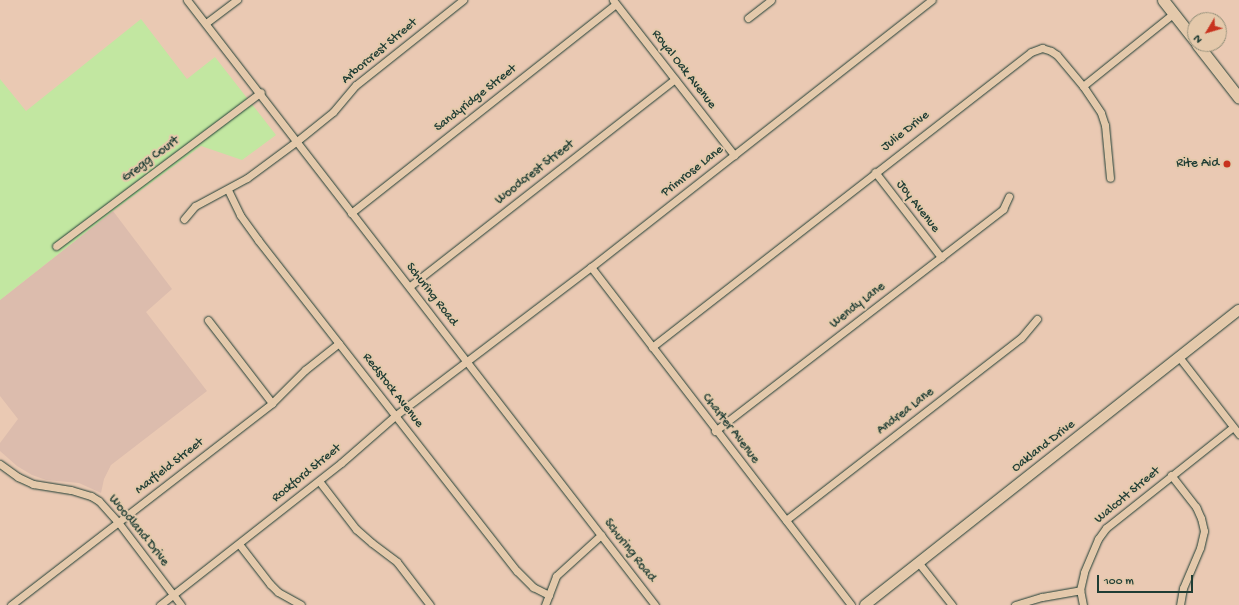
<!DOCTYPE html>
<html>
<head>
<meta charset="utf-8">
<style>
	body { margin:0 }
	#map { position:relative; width:1239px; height:605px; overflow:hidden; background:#eac9b3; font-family:"Gochi Hand",sans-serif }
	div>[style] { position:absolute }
	.built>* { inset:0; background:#dcbcad }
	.green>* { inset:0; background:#c2e7a1 }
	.roads { filter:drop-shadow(0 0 1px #1f3d34) drop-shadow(0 0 1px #1f3d34) }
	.minor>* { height:7px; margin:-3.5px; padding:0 3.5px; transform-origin:3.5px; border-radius:3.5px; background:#e4c9ab }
	.secondary>* { height:10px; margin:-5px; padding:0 5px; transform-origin:5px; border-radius:5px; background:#e4c9ab }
	.primary>* { height:11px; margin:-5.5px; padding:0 5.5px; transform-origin:5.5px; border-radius:5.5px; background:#e4c9ab }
	.dots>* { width:11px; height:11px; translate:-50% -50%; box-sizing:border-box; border:2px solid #e4c9ab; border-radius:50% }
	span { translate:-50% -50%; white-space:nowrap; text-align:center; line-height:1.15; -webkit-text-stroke:4px #e4c9ab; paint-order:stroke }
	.street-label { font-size:13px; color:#1f3d34 }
	.poi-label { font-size:13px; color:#1f3d34 }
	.right { translate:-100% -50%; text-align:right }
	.north { position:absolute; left:1187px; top:12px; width:40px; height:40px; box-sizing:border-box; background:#e4c9ab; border:1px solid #95917b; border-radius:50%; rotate:232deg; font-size:11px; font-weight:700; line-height:16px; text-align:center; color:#1f3d34 }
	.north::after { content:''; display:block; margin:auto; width:14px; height:18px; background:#c8321e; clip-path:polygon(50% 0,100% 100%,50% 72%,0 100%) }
	.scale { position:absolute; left:1097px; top:575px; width:96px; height:18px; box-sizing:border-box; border:2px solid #1f3d34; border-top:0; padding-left:5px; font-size:12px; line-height:14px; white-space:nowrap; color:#1f3d34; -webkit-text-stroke:3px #e4c9ab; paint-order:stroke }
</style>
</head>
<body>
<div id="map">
	<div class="built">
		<i style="clip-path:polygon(113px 211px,172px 289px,146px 312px,207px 391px,111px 465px,104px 479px,101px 493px,79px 483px,46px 480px,32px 475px,17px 466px,0 451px,0 443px,18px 419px,0 396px,0 300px)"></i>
	</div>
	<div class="green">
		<i style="clip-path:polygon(141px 19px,187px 79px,215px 57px,276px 135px,242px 160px,201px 146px,113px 211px,0 300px,0 79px,26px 111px)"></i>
	</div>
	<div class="roads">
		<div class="minor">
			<i style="left:187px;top:0;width:765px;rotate:52.28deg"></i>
			<i style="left:613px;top:0;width:197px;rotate:52deg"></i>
			<i style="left:748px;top:18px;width:29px;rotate:-38deg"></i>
			<i style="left:206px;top:23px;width:39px;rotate:-37deg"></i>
			<i style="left:1083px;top:86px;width:32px;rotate:56deg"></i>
			<i style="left:1101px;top:113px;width:13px;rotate:72deg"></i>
			<i style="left:1105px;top:125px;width:53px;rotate:84.6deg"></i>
			<i style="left:875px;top:172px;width:108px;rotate:52.2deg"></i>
			<i style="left:228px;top:190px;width:28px;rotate:64deg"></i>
			<i style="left:240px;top:215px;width:31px;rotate:54deg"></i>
			<i style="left:258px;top:240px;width:420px;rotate:52deg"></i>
			<i style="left:517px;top:571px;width:23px;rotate:45deg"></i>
			<i style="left:533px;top:587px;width:18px;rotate:27deg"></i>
			<i style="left:351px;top:213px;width:337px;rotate:-38.3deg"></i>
			<i style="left:184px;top:219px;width:17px;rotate:-50deg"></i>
			<i style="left:195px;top:206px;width:59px;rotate:-28.3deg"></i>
			<i style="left:247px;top:178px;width:62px;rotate:-36.5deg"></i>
			<i style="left:297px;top:141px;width:46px;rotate:-38.9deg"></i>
			<i style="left:333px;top:112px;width:35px;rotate:-50deg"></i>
			<i style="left:356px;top:85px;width:137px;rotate:-38.5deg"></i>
			<i style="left:56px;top:246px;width:256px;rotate:-36.9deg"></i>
			<i style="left:591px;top:267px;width:426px;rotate:52.4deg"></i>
			<i style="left:410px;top:286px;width:336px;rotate:-38deg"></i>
			<i style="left:208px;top:320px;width:105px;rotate:52.4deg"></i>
			<i style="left:652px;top:347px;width:480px;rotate:-37.9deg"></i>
			<i style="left:1031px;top:52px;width:12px;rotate:-20deg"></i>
			<i style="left:1042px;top:48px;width:9px;rotate:18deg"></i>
			<i style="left:1051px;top:51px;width:7px;rotate:34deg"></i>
			<i style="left:1057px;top:55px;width:40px;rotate:50deg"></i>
			<i style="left:1083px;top:86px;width:117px;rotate:-38.7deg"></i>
			<i style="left:1179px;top:357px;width:98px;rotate:52.1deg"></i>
			<i style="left:715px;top:431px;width:364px;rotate:-37.6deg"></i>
			<i style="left:1003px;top:209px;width:14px;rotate:-65deg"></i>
			<i style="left:0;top:464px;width:22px;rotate:36deg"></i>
			<i style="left:18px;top:477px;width:17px;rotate:25deg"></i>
			<i style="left:33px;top:484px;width:38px;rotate:9deg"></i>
			<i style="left:71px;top:490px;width:21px;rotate:17deg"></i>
			<i style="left:91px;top:496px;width:9px;rotate:32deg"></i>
			<i style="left:99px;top:501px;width:28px;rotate:48deg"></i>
			<i style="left:118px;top:522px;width:104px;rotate:52.8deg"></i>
			<i style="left:1171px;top:475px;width:41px;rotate:52deg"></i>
			<i style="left:1196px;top:507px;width:12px;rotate:66deg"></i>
			<i style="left:1201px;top:518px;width:13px;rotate:77deg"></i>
			<i style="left:1204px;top:531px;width:17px;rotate:103deg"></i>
			<i style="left:1200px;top:548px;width:43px;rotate:113deg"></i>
			<i style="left:1183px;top:588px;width:17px;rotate:100deg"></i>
			<i style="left:319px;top:481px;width:61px;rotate:52.4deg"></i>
			<i style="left:356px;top:529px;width:21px;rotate:41deg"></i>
			<i style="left:372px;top:543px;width:31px;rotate:37deg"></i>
			<i style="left:397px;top:562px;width:54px;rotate:52.5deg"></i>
			<i style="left:786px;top:520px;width:297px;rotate:-37.8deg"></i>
			<i style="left:1021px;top:338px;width:25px;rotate:-50deg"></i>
			<i style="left:239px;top:544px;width:51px;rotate:52.2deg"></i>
			<i style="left:270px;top:584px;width:11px;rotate:45deg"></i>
			<i style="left:278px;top:592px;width:26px;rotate:29deg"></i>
			<i style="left:918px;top:562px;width:55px;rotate:51.7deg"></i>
			<i style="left:11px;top:605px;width:330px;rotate:-37.7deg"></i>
			<i style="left:272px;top:403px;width:47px;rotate:-45deg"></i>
			<i style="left:305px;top:370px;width:43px;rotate:-38.5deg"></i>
			<i style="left:160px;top:605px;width:230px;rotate:-38.1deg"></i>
			<i style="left:341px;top:463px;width:73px;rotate:-41.1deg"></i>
			<i style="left:396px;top:415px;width:245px;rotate:-37.2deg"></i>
			<i style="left:591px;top:267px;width:433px;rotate:-38.1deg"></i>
			<i style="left:545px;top:605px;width:31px;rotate:-69deg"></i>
			<i style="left:556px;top:576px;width:61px;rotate:-42.3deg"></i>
			<i style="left:1015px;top:605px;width:28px;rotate:-17deg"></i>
			<i style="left:1042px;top:597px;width:39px;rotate:-10deg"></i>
			<i style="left:1083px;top:605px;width:15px;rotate:-101deg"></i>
			<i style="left:1080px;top:590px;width:18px;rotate:-77deg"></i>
			<i style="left:1084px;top:572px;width:36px;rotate:-67deg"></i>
			<i style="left:1098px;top:539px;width:14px;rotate:-54deg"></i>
			<i style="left:1106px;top:528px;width:162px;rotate:-38.5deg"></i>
		</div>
		<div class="secondary">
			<i style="left:865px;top:605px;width:476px;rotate:-38.3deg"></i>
		</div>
		<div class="primary">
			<i style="left:1163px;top:0;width:52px;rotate:52deg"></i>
			<i style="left:1197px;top:44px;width:68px;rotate:52.1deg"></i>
		</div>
	</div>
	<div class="dots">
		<i style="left:1227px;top:164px;background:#c8321e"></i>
	</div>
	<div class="street-label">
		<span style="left:380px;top:52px;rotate:-40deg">Arborcrest Street</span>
		<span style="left:683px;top:70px;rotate:52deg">Royal Oak Avenue</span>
		<span style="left:476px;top:99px;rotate:-38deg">Sandyridge Street</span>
		<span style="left:906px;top:132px;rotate:-38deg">Julie Drive</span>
		<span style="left:151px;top:160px;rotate:-37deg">Gregg Court</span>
		<span style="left:693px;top:172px;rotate:-38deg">Primrose Lane</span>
		<span style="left:535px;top:173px;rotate:-38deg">Woodcrest Street</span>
		<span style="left:917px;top:207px;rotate:52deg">Joy Avenue</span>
		<span style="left:431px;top:295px;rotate:52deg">Schuring Road</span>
		<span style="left:858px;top:306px;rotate:-38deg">Wendy Lane</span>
		<span style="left:392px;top:391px;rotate:52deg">Redstock Avenue</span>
		<span style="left:906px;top:412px;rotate:-38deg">Andrea Lane</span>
		<span style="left:730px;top:429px;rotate:52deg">Charter Avenue</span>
		<span style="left:1044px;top:447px;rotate:-38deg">Oakland Drive</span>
		<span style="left:170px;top:467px;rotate:-38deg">Marfield Street</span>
		<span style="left:307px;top:474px;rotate:-39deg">Rockford Street</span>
		<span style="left:1128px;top:496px;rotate:-40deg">Walcott Street</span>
		<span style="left:138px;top:531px;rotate:51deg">Woodland Drive</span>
		<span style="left:629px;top:551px;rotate:52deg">Schuring Road</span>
	</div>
	<div class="poi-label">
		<span class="right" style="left:1219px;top:164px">Rite Aid</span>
	</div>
	<div class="north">N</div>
	<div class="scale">100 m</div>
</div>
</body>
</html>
